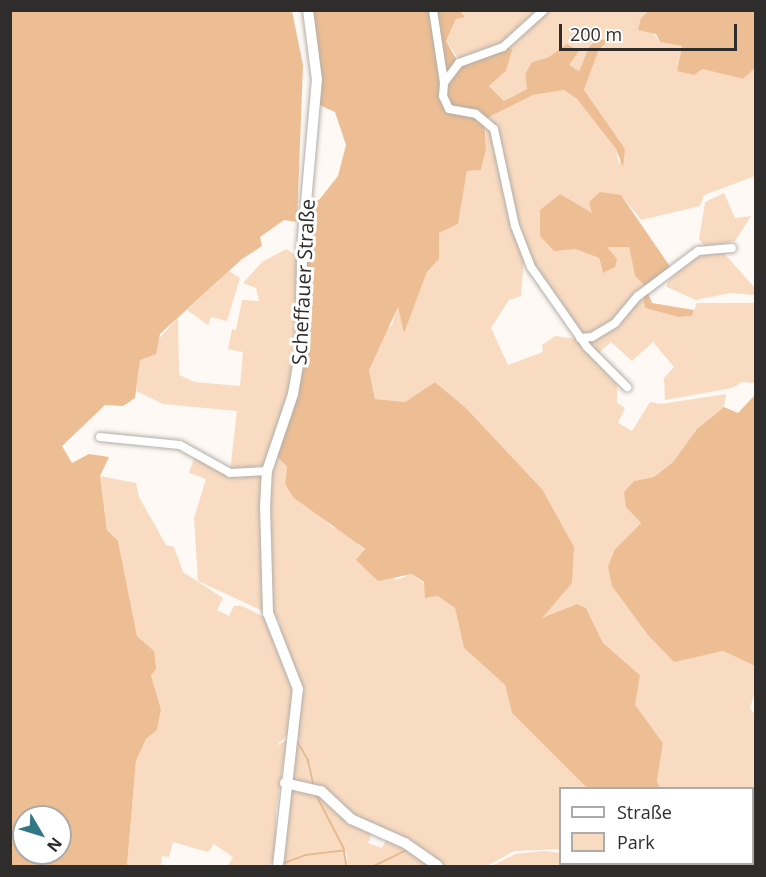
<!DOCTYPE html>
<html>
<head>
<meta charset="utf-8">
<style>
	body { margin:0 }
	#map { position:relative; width:766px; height:877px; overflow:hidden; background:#fef9f5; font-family:"Open Sans",sans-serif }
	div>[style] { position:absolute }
	.green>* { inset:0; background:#f9dbc1 }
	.forest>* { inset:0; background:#edbe93 }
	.stream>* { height:1.5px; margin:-0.75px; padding:0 0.75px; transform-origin:0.75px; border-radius:0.75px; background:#e7b98e }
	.roads { filter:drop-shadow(0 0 2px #b3ada7) drop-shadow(0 0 2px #b3ada7) }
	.street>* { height:8px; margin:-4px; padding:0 4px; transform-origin:4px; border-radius:4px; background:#fff }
	.secondary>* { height:10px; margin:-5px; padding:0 5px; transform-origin:5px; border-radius:5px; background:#fff }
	span { translate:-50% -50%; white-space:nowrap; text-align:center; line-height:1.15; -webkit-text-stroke:6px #fff; paint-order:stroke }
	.street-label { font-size:20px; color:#2f2d2b }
	.frame { position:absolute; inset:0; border:12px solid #2f2d2b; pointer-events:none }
	.legend { position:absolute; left:559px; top:787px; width:195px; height:78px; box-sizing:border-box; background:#fff; border:2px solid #acabaa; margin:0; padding:8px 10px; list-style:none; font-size:18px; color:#2f2d2b }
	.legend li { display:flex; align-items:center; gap:12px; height:30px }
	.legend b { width:30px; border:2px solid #acabaa }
	.north { position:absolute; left:12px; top:805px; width:60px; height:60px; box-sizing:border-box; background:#fff; border:2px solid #acabaa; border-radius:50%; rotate:128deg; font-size:16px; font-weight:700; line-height:24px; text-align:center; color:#2f2d2b }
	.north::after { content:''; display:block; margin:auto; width:21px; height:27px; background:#327786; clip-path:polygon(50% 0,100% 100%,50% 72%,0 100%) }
	.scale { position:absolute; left:559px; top:24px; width:178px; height:27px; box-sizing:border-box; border:3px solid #2f2d2b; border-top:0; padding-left:8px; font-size:18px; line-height:21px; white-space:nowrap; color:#2f2d2b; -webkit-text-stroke:4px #fff; paint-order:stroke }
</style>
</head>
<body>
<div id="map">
	<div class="green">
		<i style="clip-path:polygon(460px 11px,540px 11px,502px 45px,459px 59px,446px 41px,456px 19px,464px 17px)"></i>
		<i style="clip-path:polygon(547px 11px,648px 11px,641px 18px,660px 42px,682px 46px,677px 71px,702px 69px,743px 79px,755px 68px,755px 176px,704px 195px,700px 206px,641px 220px,621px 195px,592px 213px,575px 249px,599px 258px,602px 272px,607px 246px,629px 247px,635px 276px,647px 288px,620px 316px,590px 335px,578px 331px,549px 295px,526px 250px,511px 198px,501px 142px,489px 117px,533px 95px,564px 90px,577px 99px,616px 149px,619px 165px,624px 149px,584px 90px,598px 52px,604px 47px,598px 38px,589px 47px,579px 71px,549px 57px,532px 62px,525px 74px,527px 89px,504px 101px,489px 86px,506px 71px,507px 47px)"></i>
		<i style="clip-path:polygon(486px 123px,492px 130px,524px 258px,521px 296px,509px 300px,491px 328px,508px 365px,543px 352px,542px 345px,555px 336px,576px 339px,617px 385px,617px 403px,625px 408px,618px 423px,632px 431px,650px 402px,661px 404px,726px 394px,724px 407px,697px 429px,673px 462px,654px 477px,634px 481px,626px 507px,641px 523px,615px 549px,674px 661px,723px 651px,755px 666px,755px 692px,750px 708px,756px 716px,755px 866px,634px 864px,752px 864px,752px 788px,660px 788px,657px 781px,663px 743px,634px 705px,640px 675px,603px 643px,586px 608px,577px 604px,541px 619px,542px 489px,466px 408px,435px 382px,405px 402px,375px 399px,369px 370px,384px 331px,392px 325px,398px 305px,404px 331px,427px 272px,439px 259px,439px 233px,458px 224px,467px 171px,481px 170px,486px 149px)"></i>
		<i style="clip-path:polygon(724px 193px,735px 218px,751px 216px,735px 241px,705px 247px,699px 239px,705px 202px)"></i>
		<i style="clip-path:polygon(286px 249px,300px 258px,295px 374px,265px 465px,230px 472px,237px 411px,163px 404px,136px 391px,140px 359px,178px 318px,179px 375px,195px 382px,240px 386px,243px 352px,228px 349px,232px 329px,236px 330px,242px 300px,259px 301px,256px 288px,243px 283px,262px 262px)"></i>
		<i style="clip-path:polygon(721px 250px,755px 288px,755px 295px,730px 293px,696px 300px,667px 287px,667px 283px,688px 260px)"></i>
		<i style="clip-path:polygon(229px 271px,240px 278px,227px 321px,211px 317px,208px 325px,187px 310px)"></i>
		<i style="clip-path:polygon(643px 295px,645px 308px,678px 317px,692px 316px,697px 303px,755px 303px,755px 383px,742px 382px,732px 388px,665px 400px,664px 378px,674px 367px,653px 342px,632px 361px,611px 342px,596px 355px,587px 344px,589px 340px)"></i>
		<i style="clip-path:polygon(275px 454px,287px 467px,285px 484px,332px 527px,345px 532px,396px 580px,412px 574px,455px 608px,464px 648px,505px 685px,512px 713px,587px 788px,560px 788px,560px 849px,514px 851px,487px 866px,441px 866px,362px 823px,315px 786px,298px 736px,301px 693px,306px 690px,302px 689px,282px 645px,279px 620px,272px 616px,267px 496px)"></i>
		<i style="clip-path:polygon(195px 455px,228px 475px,262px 475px,263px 611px,198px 581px,194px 518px,206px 479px,189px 473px)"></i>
		<i style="clip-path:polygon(100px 476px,136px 483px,139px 497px,166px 545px,174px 547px,183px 572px,223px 598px,217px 610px,229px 616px,234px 606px,242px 606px,264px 617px,292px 684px,294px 698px,288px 734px,276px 746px,287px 740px,276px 810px,276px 860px,269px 865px,228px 866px,233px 857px,214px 844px,208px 852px,173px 842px,169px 857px,162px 856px,161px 866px,127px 866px,136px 761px,146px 739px,157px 730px,161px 708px,151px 675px,154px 651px,137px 636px,118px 542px,107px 530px)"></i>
		<i style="clip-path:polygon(295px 738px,306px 760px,312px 786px,292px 780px)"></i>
		<i style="clip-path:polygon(287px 788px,313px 790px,333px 829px,316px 793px,373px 830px,368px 843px,382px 848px,388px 836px,409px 848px,399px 855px,411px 849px,434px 866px,376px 866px,391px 857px,372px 866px,348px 866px,347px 854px,338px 835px,344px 849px,305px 854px,280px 864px)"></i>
		<i style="clip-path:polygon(344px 850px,347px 866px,280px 866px,305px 855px)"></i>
		<i style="clip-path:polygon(544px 851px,560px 853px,560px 864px,591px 866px,492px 866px,515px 854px)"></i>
	</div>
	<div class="forest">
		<i style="clip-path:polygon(evenodd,10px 11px,292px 11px,303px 65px,297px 222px,284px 220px,260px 237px,262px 246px,242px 259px,160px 334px,156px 354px,140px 360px,135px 398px,123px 406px,105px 405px,62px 446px,72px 463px,89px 454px,109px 457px,100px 476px,107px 530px,118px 541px,137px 636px,154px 651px,156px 669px,151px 675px,161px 709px,157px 730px,146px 739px,136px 761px,127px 866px,11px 866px,10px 11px,24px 817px,60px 817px,60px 853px,24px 853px,24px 817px)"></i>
		<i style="clip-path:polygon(306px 11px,460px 11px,465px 17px,456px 19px,446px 41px,460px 65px,507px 47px,512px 50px,506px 71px,489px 86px,504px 101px,527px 89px,525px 74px,532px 62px,549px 57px,567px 44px,579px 51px,569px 65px,579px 71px,589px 47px,598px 38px,607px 41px,598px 52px,584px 90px,625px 149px,623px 167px,616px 149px,577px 99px,564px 90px,533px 95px,489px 117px,485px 126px,486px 149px,481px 170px,467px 171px,458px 224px,439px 233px,439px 259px,427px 272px,404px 333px,398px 307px,369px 370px,375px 399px,405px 402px,435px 382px,466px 408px,542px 489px,574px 547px,572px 583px,542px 618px,577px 604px,586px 608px,603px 643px,640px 675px,635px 705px,663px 743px,657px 781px,660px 788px,587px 788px,512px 713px,505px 685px,464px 648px,455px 608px,438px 596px,425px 598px,424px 582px,412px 574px,378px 581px,356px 560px,365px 549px,294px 498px,285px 484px,287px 467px,275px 454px,293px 405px,306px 201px,319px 200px,338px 176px,346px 145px,335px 112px,317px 104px)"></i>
		<i style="clip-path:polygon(648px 11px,755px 11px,755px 68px,743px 79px,702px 69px,694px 75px,677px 71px,682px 46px,660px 42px,656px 34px,638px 30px,641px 18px)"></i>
		<i style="clip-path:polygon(600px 192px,621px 195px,671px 268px,647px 288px,635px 276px,629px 247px,607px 247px,617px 259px,615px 267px,603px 273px,599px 258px,575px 249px,554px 251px,540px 236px,540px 210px,560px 194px,592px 213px,589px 202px)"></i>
		<i style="clip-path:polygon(648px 293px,652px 303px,694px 310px,692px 316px,678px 317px,645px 308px,643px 295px)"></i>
		<i style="clip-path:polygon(755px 395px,755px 666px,723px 651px,674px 662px,648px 635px,612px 586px,608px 567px,615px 549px,641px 523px,626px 507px,624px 492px,634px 481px,654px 477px,673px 462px,697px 429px,724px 407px,738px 413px)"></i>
	</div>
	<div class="stream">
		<i style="left:297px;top:740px;width:23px;rotate:61deg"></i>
		<i style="left:308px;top:760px;width:27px;rotate:77deg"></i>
		<i style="left:317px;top:796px;width:59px;rotate:62.6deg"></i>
		<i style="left:344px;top:848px;width:18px;rotate:81deg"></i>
		<i style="left:282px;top:864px;width:25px;rotate:-21deg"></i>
		<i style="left:305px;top:855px;width:39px;rotate:-7deg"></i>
		<i style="left:374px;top:866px;width:37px;rotate:-26deg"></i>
	</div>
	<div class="roads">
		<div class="street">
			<i style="left:433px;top:10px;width:74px;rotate:81.4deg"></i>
			<i style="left:544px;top:10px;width:55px;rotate:137.9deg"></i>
			<i style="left:503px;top:47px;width:47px;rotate:160deg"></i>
			<i style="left:459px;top:63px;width:25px;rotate:127deg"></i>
			<i style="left:444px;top:83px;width:13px;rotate:94deg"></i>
			<i style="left:443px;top:96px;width:14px;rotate:65deg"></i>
			<i style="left:449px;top:109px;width:27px;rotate:10deg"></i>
			<i style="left:476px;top:114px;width:23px;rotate:40deg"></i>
			<i style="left:494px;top:129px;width:99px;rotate:77.8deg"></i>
			<i style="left:515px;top:226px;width:44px;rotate:68.7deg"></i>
			<i style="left:531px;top:267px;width:98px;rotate:55deg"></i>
			<i style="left:587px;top:347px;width:57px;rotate:45deg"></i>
			<i style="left:580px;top:338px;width:12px;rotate:-5deg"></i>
			<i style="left:592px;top:337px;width:27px;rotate:-31deg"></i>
			<i style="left:615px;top:323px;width:35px;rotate:-50deg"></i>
			<i style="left:638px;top:296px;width:75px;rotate:-36.9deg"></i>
			<i style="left:698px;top:251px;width:34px;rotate:-5deg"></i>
			<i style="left:100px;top:437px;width:80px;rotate:5.7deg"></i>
			<i style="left:180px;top:445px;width:57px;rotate:29.2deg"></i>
			<i style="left:230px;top:473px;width:37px;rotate:-3deg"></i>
		</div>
		<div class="secondary">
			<i style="left:285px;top:783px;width:37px;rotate:13deg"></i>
			<i style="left:321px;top:791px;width:41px;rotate:43deg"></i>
			<i style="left:351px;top:819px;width:59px;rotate:24deg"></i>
			<i style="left:405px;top:843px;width:40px;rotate:34.9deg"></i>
			<i style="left:278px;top:866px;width:178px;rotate:-83.6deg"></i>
			<i style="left:298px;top:689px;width:82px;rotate:-111.5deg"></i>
			<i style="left:268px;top:613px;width:106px;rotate:-91.6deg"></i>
			<i style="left:265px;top:507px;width:36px;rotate:-87deg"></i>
			<i style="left:267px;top:471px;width:81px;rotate:-71.3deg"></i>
			<i style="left:293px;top:394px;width:47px;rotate:-80.1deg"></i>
			<i style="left:301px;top:348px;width:101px;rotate:-89.4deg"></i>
			<i style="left:302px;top:247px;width:168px;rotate:-84.9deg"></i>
			<i style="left:317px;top:80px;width:71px;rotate:-97.3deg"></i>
		</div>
	</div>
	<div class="street-label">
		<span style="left:303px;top:282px;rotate:-87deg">Scheffauer Straße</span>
	</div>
	<div class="frame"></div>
	<ul class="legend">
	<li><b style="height:8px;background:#fff"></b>Straße</li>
	<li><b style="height:16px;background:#f9dbc1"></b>Park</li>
	</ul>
	<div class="north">N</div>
	<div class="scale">200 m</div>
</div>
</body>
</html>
